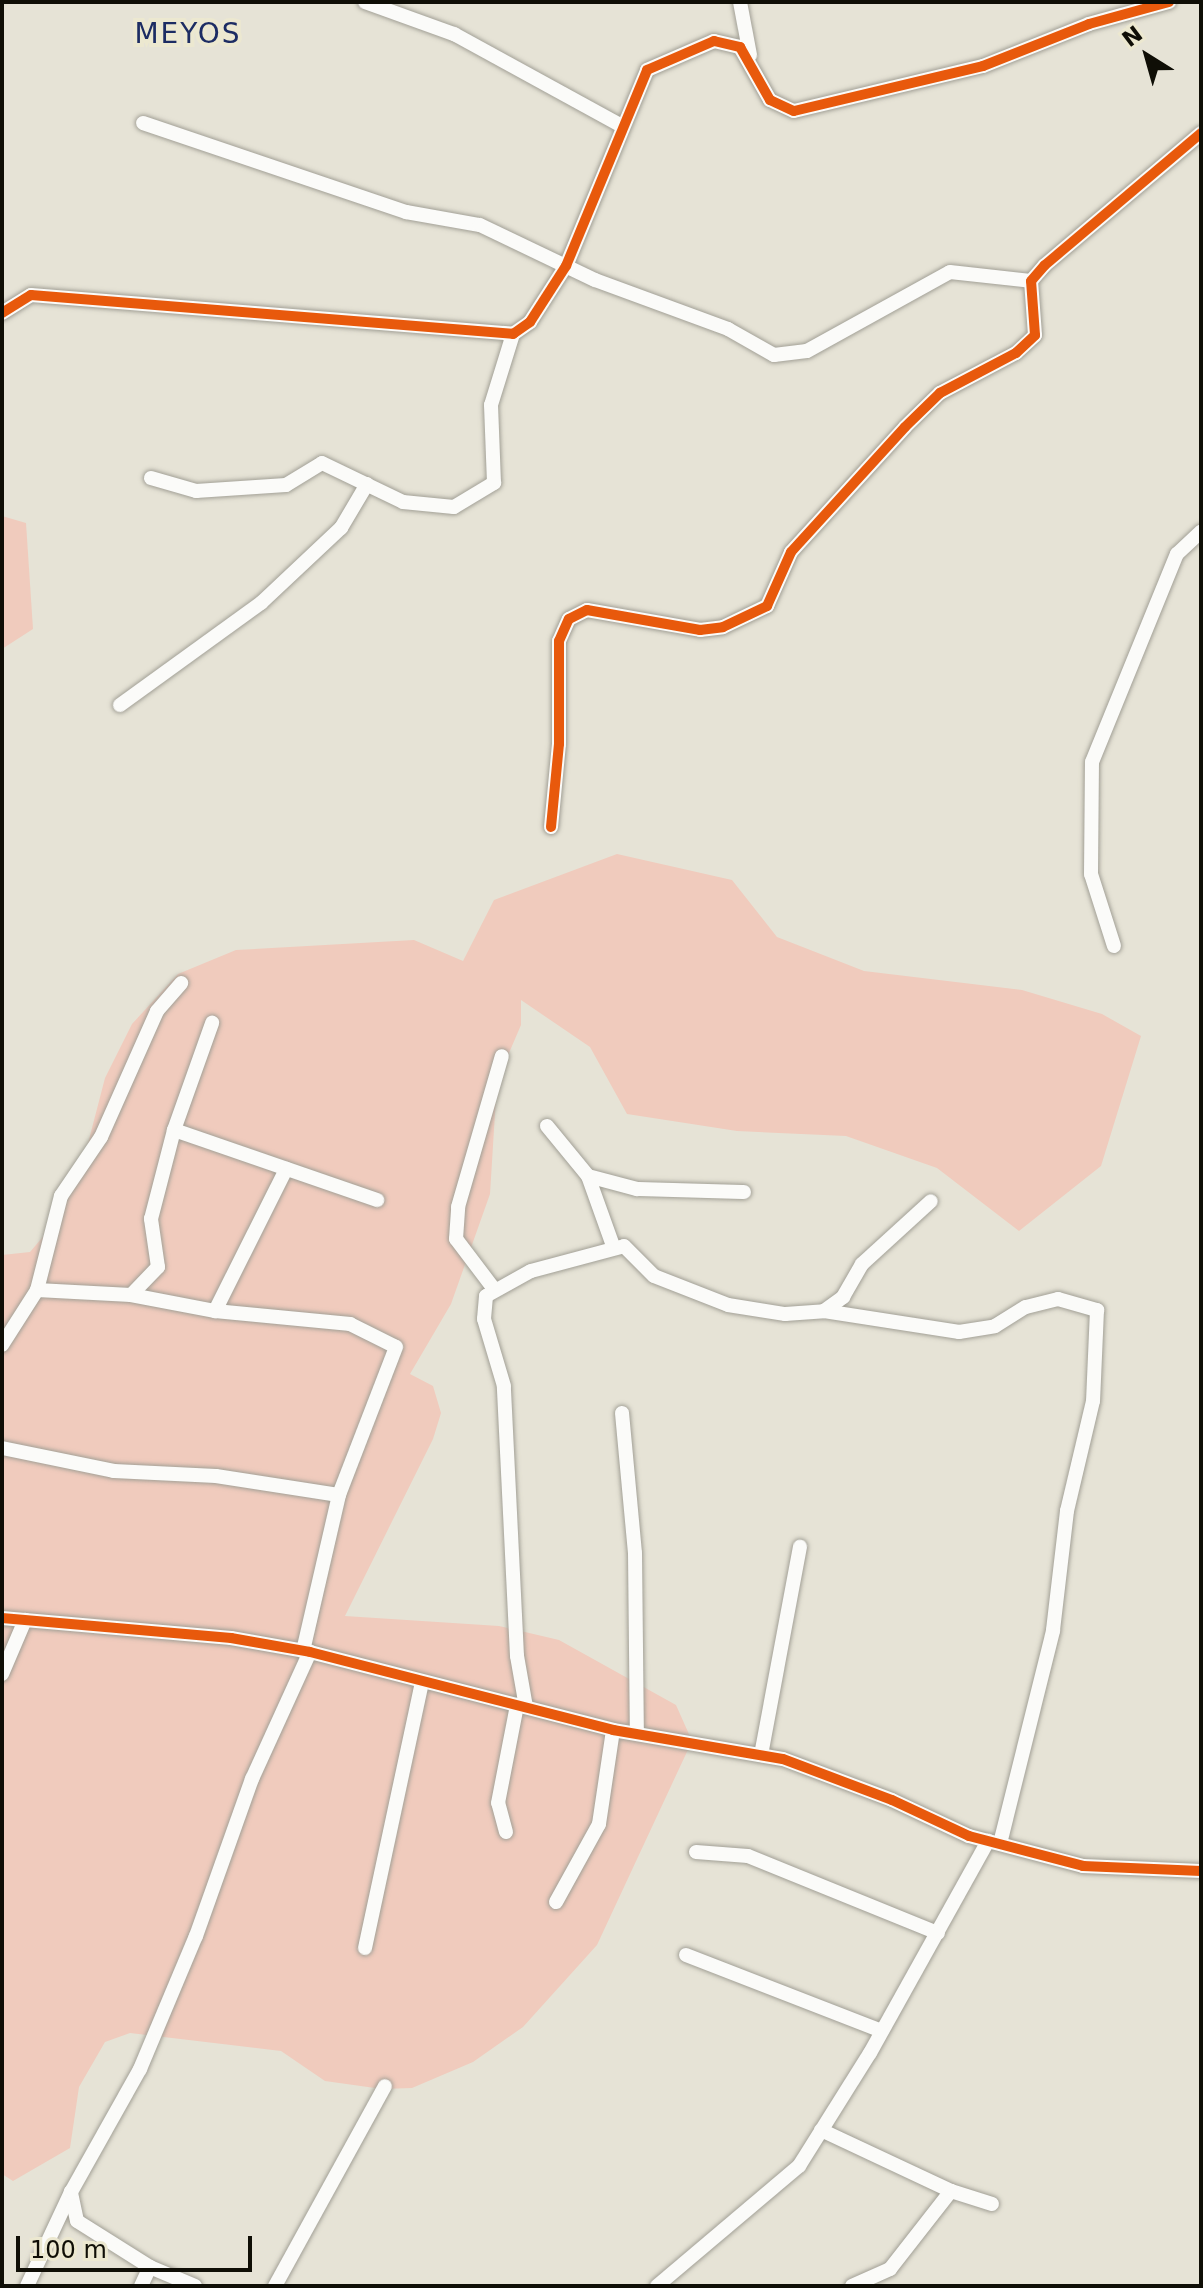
<!DOCTYPE html>
<html>
<head>
<meta charset="utf-8">
<style>
	body { margin:0 }
	#map { position:relative; width:1203px; height:2288px; overflow:hidden; background:#e6e3d6; font-family:"DejaVu Sans",sans-serif }
	div>[style] { position:absolute }
	.green>* { inset:0; background:#f0cbbd }
	.roads { filter:drop-shadow(0 0 2px #a2a096) drop-shadow(0 0 2px #a2a096) }
	.minor>* { height:14px; margin:-7px; padding:0 7px; transform-origin:7px; border-radius:7px; background:#fbfbf9 }
	.cycleway>* { height:10px; margin:-5px; padding:0 5px; transform-origin:5px; border-radius:5px; background:#e8590c }
	span { translate:-50% -50%; white-space:nowrap; text-align:center; line-height:1.15; -webkit-text-stroke:8px #ece8d0; paint-order:stroke }
	.quarter-label { font-size:28px; color:#1c2c63; letter-spacing:2px }
	.frame { position:absolute; inset:0; border:4px solid #0f0e06; pointer-events:none }
	.north { position:absolute; left:1107px; top:16px; width:80px; height:80px; -webkit-text-stroke:6px #ece8d0; paint-order:stroke; rotate:323deg; font-size:22px; font-weight:700; line-height:32px; text-align:center; color:#0f0e06 }
	.north::after { content:''; display:block; margin:auto; width:28px; height:36px; background:#0f0e06; clip-path:polygon(50% 0,100% 100%,50% 72%,0 100%) }
	.scale { position:absolute; left:16px; top:2236px; width:236px; height:36px; box-sizing:border-box; border:4px solid #0f0e06; border-top:0; padding-left:10px; font-size:24px; line-height:28px; white-space:nowrap; color:#0f0e06; -webkit-text-stroke:6px #ece8d0; paint-order:stroke }
</style>
</head>
<body>
<div id="map">
	<div class="green">
		<i style="clip-path:polygon(2px 516px,26px 523px,33px 629px,2px 649px)"></i>
		<i style="clip-path:polygon(617px 854px,732px 880px,777px 937px,864px 971px,1022px 990px,1102px 1014px,1141px 1036px,1101px 1166px,1019px 1231px,937px 1168px,846px 1136px,737px 1131px,627px 1114px,590px 1047px,521px 1000px,521px 1025px,497px 1081px,490px 1194px,451px 1304px,410px 1374px,433px 1386px,441px 1413px,433px 1439px,345px 1616px,499px 1626px,559px 1640px,676px 1705px,692px 1741px,597px 1945px,523px 2027px,473px 2062px,412px 2088px,382px 2089px,325px 2081px,281px 2051px,130px 2033px,105px 2042px,79px 2087px,70px 2148px,13px 2181px,2px 2174px,2px 1255px,30px 1252px,47px 1232px,79px 1178px,105px 1078px,132px 1024px,178px 974px,236px 950px,414px 940px,463px 961px,494px 900px)"></i>
	</div>
	<div class="roads">
		<div class="minor">
			<i style="left:365px;top:2px;width:95px;rotate:19.8deg"></i>
			<i style="left:454px;top:34px;width:192px;rotate:28.7deg"></i>
			<i style="left:740px;top:2px;width:54px;rotate:79.3deg"></i>
			<i style="left:143px;top:123px;width:278px;rotate:18.7deg"></i>
			<i style="left:406px;top:212px;width:75px;rotate:10deg"></i>
			<i style="left:480px;top:225px;width:127px;rotate:25.6deg"></i>
			<i style="left:595px;top:280px;width:142px;rotate:20.2deg"></i>
			<i style="left:728px;top:329px;width:53px;rotate:29.5deg"></i>
			<i style="left:774px;top:355px;width:33px;rotate:-7deg"></i>
			<i style="left:807px;top:351px;width:163px;rotate:-28.9deg"></i>
			<i style="left:950px;top:272px;width:81px;rotate:6.3deg"></i>
			<i style="left:2px;top:313px;width:34px;rotate:-32deg"></i>
			<i style="left:31px;top:295px;width:484px;rotate:4.6deg"></i>
			<i style="left:513px;top:334px;width:21px;rotate:-35deg"></i>
			<i style="left:530px;top:322px;width:67px;rotate:-57.3deg"></i>
			<i style="left:566px;top:266px;width:212px;rotate:-67.5deg"></i>
			<i style="left:647px;top:70px;width:73px;rotate:-23.4deg"></i>
			<i style="left:714px;top:41px;width:27px;rotate:13deg"></i>
			<i style="left:740px;top:47px;width:61px;rotate:60.5deg"></i>
			<i style="left:770px;top:100px;width:26px;rotate:25deg"></i>
			<i style="left:794px;top:111px;width:194px;rotate:-13.4deg"></i>
			<i style="left:983px;top:66px;width:114px;rotate:-21.6deg"></i>
			<i style="left:1089px;top:24px;width:83px;rotate:-15.4deg"></i>
			<i style="left:151px;top:478px;width:47px;rotate:16.1deg"></i>
			<i style="left:196px;top:491px;width:90px;rotate:-3.8deg"></i>
			<i style="left:286px;top:485px;width:42px;rotate:-31.4deg"></i>
			<i style="left:322px;top:463px;width:90px;rotate:25.7deg"></i>
			<i style="left:403px;top:502px;width:51px;rotate:5.6deg"></i>
			<i style="left:454px;top:507px;width:47px;rotate:-31deg"></i>
			<i style="left:494px;top:483px;width:78px;rotate:-92.2deg"></i>
			<i style="left:491px;top:405px;width:74px;rotate:-72.8deg"></i>
			<i style="left:120px;top:705px;width:174px;rotate:-35.9deg"></i>
			<i style="left:261px;top:603px;width:110px;rotate:-43.2deg"></i>
			<i style="left:341px;top:528px;width:51px;rotate:-59.4deg"></i>
			<i style="left:551px;top:827px;width:83px;rotate:-84.5deg"></i>
			<i style="left:559px;top:744px;width:103px;rotate:-90deg"></i>
			<i style="left:559px;top:641px;width:24px;rotate:-66deg"></i>
			<i style="left:569px;top:619px;width:20px;rotate:-27deg"></i>
			<i style="left:587px;top:610px;width:115px;rotate:10deg"></i>
			<i style="left:700px;top:630px;width:23px;rotate:-7deg"></i>
			<i style="left:723px;top:627px;width:49px;rotate:-25.5deg"></i>
			<i style="left:767px;top:606px;width:59px;rotate:-66deg"></i>
			<i style="left:791px;top:552px;width:169px;rotate:-47.6deg"></i>
			<i style="left:905px;top:427px;width:49px;rotate:-44.2deg"></i>
			<i style="left:940px;top:393px;width:86px;rotate:-27.8deg"></i>
			<i style="left:1016px;top:353px;width:26px;rotate:-43deg"></i>
			<i style="left:1035px;top:335px;width:54px;rotate:-94.2deg"></i>
			<i style="left:1031px;top:281px;width:21px;rotate:-49deg"></i>
			<i style="left:1045px;top:265px;width:204px;rotate:-40.2deg"></i>
			<i style="left:1114px;top:946px;width:76px;rotate:-107.7deg"></i>
			<i style="left:1091px;top:874px;width:112px;rotate:-89.5deg"></i>
			<i style="left:1092px;top:762px;width:225px;rotate:-67.8deg"></i>
			<i style="left:1177px;top:554px;width:33px;rotate:-43deg"></i>
			<i style="left:547px;top:1126px;width:65px;rotate:50.6deg"></i>
			<i style="left:588px;top:1176px;width:74px;rotate:70.3deg"></i>
			<i style="left:174px;top:1130px;width:215px;rotate:19deg"></i>
			<i style="left:588px;top:1176px;width:51px;rotate:14.9deg"></i>
			<i style="left:637px;top:1189px;width:107px;rotate:1.6deg"></i>
			<i style="left:494px;top:1289px;width:63px;rotate:-127.2deg"></i>
			<i style="left:456px;top:1239px;width:32px;rotate:-86deg"></i>
			<i style="left:458px;top:1207px;width:157px;rotate:-73.8deg"></i>
			<i style="left:37px;top:1290px;width:97px;rotate:-75.7deg"></i>
			<i style="left:61px;top:1196px;width:71px;rotate:-55.9deg"></i>
			<i style="left:101px;top:1137px;width:138px;rotate:-66deg"></i>
			<i style="left:157px;top:1011px;width:37px;rotate:-49deg"></i>
			<i style="left:131px;top:1295px;width:39px;rotate:-46deg"></i>
			<i style="left:158px;top:1267px;width:49px;rotate:-98.3deg"></i>
			<i style="left:151px;top:1219px;width:92px;rotate:-75.5deg"></i>
			<i style="left:174px;top:1130px;width:114px;rotate:-70.4deg"></i>
			<i style="left:215px;top:1311px;width:159px;rotate:-63.4deg"></i>
			<i style="left:824px;top:1311px;width:137px;rotate:8.8deg"></i>
			<i style="left:959px;top:1332px;width:36px;rotate:-9deg"></i>
			<i style="left:995px;top:1326px;width:36px;rotate:-32deg"></i>
			<i style="left:1026px;top:1307px;width:33px;rotate:-14deg"></i>
			<i style="left:1058px;top:1299px;width:41px;rotate:15.8deg"></i>
			<i style="left:1097px;top:1310px;width:91px;rotate:92.5deg"></i>
			<i style="left:1093px;top:1401px;width:113px;rotate:103.3deg"></i>
			<i style="left:1067px;top:1511px;width:121px;rotate:96.7deg"></i>
			<i style="left:1053px;top:1631px;width:219px;rotate:104deg"></i>
			<i style="left:2px;top:1345px;width:65px;rotate:-57.5deg"></i>
			<i style="left:37px;top:1290px;width:94px;rotate:3deg"></i>
			<i style="left:131px;top:1295px;width:86px;rotate:10.8deg"></i>
			<i style="left:215px;top:1311px;width:136px;rotate:5.5deg"></i>
			<i style="left:350px;top:1324px;width:51px;rotate:26.6deg"></i>
			<i style="left:396px;top:1347px;width:159px;rotate:111.1deg"></i>
			<i style="left:339px;top:1495px;width:160px;rotate:103deg"></i>
			<i style="left:622px;top:1413px;width:141px;rotate:84.7deg"></i>
			<i style="left:635px;top:1553px;width:179px;rotate:89.4deg"></i>
			<i style="left:2px;top:1448px;width:114px;rotate:11.6deg"></i>
			<i style="left:114px;top:1471px;width:102px;rotate:2.8deg"></i>
			<i style="left:216px;top:1476px;width:124px;rotate:8.8deg"></i>
			<i style="left:2px;top:1618px;width:230px;rotate:5deg"></i>
			<i style="left:231px;top:1638px;width:80px;rotate:10deg"></i>
			<i style="left:310px;top:1652px;width:313px;rotate:14.4deg"></i>
			<i style="left:613px;top:1730px;width:172px;rotate:9.7deg"></i>
			<i style="left:783px;top:1759px;width:116px;rotate:20.6deg"></i>
			<i style="left:892px;top:1800px;width:85px;rotate:25.1deg"></i>
			<i style="left:969px;top:1836px;width:118px;rotate:14.7deg"></i>
			<i style="left:1083px;top:1866px;width:118px;rotate:2.4deg"></i>
			<i style="left:2px;top:1674px;width:59px;rotate:-66.9deg"></i>
			<i style="left:526px;top:1707px;width:52px;rotate:-100deg"></i>
			<i style="left:517px;top:1656px;width:270px;rotate:-92.8deg"></i>
			<i style="left:504px;top:1386px;width:70px;rotate:-106.6deg"></i>
			<i style="left:484px;top:1319px;width:23px;rotate:-85deg"></i>
			<i style="left:486px;top:1296px;width:51px;rotate:-29.1deg"></i>
			<i style="left:531px;top:1271px;width:96px;rotate:-15deg"></i>
			<i style="left:624px;top:1246px;width:42px;rotate:45deg"></i>
			<i style="left:654px;top:1276px;width:79px;rotate:21.4deg"></i>
			<i style="left:728px;top:1305px;width:58px;rotate:9deg"></i>
			<i style="left:785px;top:1314px;width:39px;rotate:-4deg"></i>
			<i style="left:824px;top:1311px;width:24px;rotate:-36deg"></i>
			<i style="left:843px;top:1297px;width:38px;rotate:-60deg"></i>
			<i style="left:862px;top:1264px;width:93px;rotate:-42.4deg"></i>
			<i style="left:761px;top:1755px;width:212px;rotate:-79.4deg"></i>
			<i style="left:506px;top:1832px;width:30px;rotate:-105deg"></i>
			<i style="left:498px;top:1803px;width:100px;rotate:-79deg"></i>
			<i style="left:696px;top:1852px;width:52px;rotate:4.4deg"></i>
			<i style="left:748px;top:1856px;width:205px;rotate:22.1deg"></i>
			<i style="left:556px;top:1902px;width:89px;rotate:-61.1deg"></i>
			<i style="left:599px;top:1824px;width:95px;rotate:-81.5deg"></i>
			<i style="left:365px;top:1948px;width:272px;rotate:-77.9deg"></i>
			<i style="left:686px;top:1955px;width:210px;rotate:21.2deg"></i>
			<i style="left:821px;top:2130px;width:144px;rotate:25.1deg"></i>
			<i style="left:951px;top:2191px;width:43px;rotate:17.6deg"></i>
			<i style="left:27px;top:2286px;width:104px;rotate:-64.9deg"></i>
			<i style="left:141px;top:2286px;width:21px;rotate:-65deg"></i>
			<i style="left:195px;top:2286px;width:49px;rotate:-157.1deg"></i>
			<i style="left:150px;top:2267px;width:86px;rotate:-147.8deg"></i>
			<i style="left:77px;top:2221px;width:30px;rotate:-102deg"></i>
			<i style="left:71px;top:2192px;width:141px;rotate:-60.7deg"></i>
			<i style="left:140px;top:2069px;width:144px;rotate:-67.2deg"></i>
			<i style="left:196px;top:1936px;width:167px;rotate:-70.4deg"></i>
			<i style="left:252px;top:1779px;width:140px;rotate:-65.5deg"></i>
			<i style="left:275px;top:2286px;width:228px;rotate:-61.2deg"></i>
			<i style="left:657px;top:2286px;width:186px;rotate:-40.2deg"></i>
			<i style="left:799px;top:2166px;width:133px;rotate:-57.9deg"></i>
			<i style="left:870px;top:2053px;width:243px;rotate:-60.9deg"></i>
			<i style="left:852px;top:2286px;width:42px;rotate:-24.1deg"></i>
			<i style="left:890px;top:2269px;width:99px;rotate:-52deg"></i>
		</div>
	</div>
	<div class="cycleway">
		<i style="left:2px;top:313px;width:34px;rotate:-32deg"></i>
		<i style="left:31px;top:295px;width:484px;rotate:4.6deg"></i>
		<i style="left:513px;top:334px;width:21px;rotate:-35deg"></i>
		<i style="left:530px;top:322px;width:67px;rotate:-57.3deg"></i>
		<i style="left:566px;top:266px;width:212px;rotate:-67.5deg"></i>
		<i style="left:647px;top:70px;width:73px;rotate:-23.4deg"></i>
		<i style="left:714px;top:41px;width:27px;rotate:13deg"></i>
		<i style="left:740px;top:47px;width:61px;rotate:60.5deg"></i>
		<i style="left:770px;top:100px;width:26px;rotate:25deg"></i>
		<i style="left:794px;top:111px;width:194px;rotate:-13.4deg"></i>
		<i style="left:983px;top:66px;width:114px;rotate:-21.6deg"></i>
		<i style="left:1089px;top:24px;width:83px;rotate:-15.4deg"></i>
		<i style="left:551px;top:827px;width:83px;rotate:-84.5deg"></i>
		<i style="left:559px;top:744px;width:103px;rotate:-90deg"></i>
		<i style="left:559px;top:641px;width:24px;rotate:-66deg"></i>
		<i style="left:569px;top:619px;width:20px;rotate:-27deg"></i>
		<i style="left:587px;top:610px;width:115px;rotate:10deg"></i>
		<i style="left:700px;top:630px;width:23px;rotate:-7deg"></i>
		<i style="left:723px;top:627px;width:49px;rotate:-25.5deg"></i>
		<i style="left:767px;top:606px;width:59px;rotate:-66deg"></i>
		<i style="left:791px;top:552px;width:169px;rotate:-47.6deg"></i>
		<i style="left:905px;top:427px;width:49px;rotate:-44.2deg"></i>
		<i style="left:940px;top:393px;width:86px;rotate:-27.8deg"></i>
		<i style="left:1016px;top:353px;width:26px;rotate:-43deg"></i>
		<i style="left:1035px;top:335px;width:54px;rotate:-94.2deg"></i>
		<i style="left:1031px;top:281px;width:21px;rotate:-49deg"></i>
		<i style="left:1045px;top:265px;width:204px;rotate:-40.2deg"></i>
		<i style="left:2px;top:1618px;width:230px;rotate:5deg"></i>
		<i style="left:231px;top:1638px;width:80px;rotate:10deg"></i>
		<i style="left:310px;top:1652px;width:313px;rotate:14.4deg"></i>
		<i style="left:613px;top:1730px;width:172px;rotate:9.7deg"></i>
		<i style="left:783px;top:1759px;width:116px;rotate:20.6deg"></i>
		<i style="left:892px;top:1800px;width:85px;rotate:25.1deg"></i>
		<i style="left:969px;top:1836px;width:118px;rotate:14.7deg"></i>
		<i style="left:1083px;top:1866px;width:118px;rotate:2.4deg"></i>
	</div>
	<div class="quarter-label">
		<span style="left:188px;top:34px">MEYOS</span>
	</div>
	<div class="frame"></div>
	<div class="north">N</div>
	<div class="scale">100 m</div>
</div>
</body>
</html>
